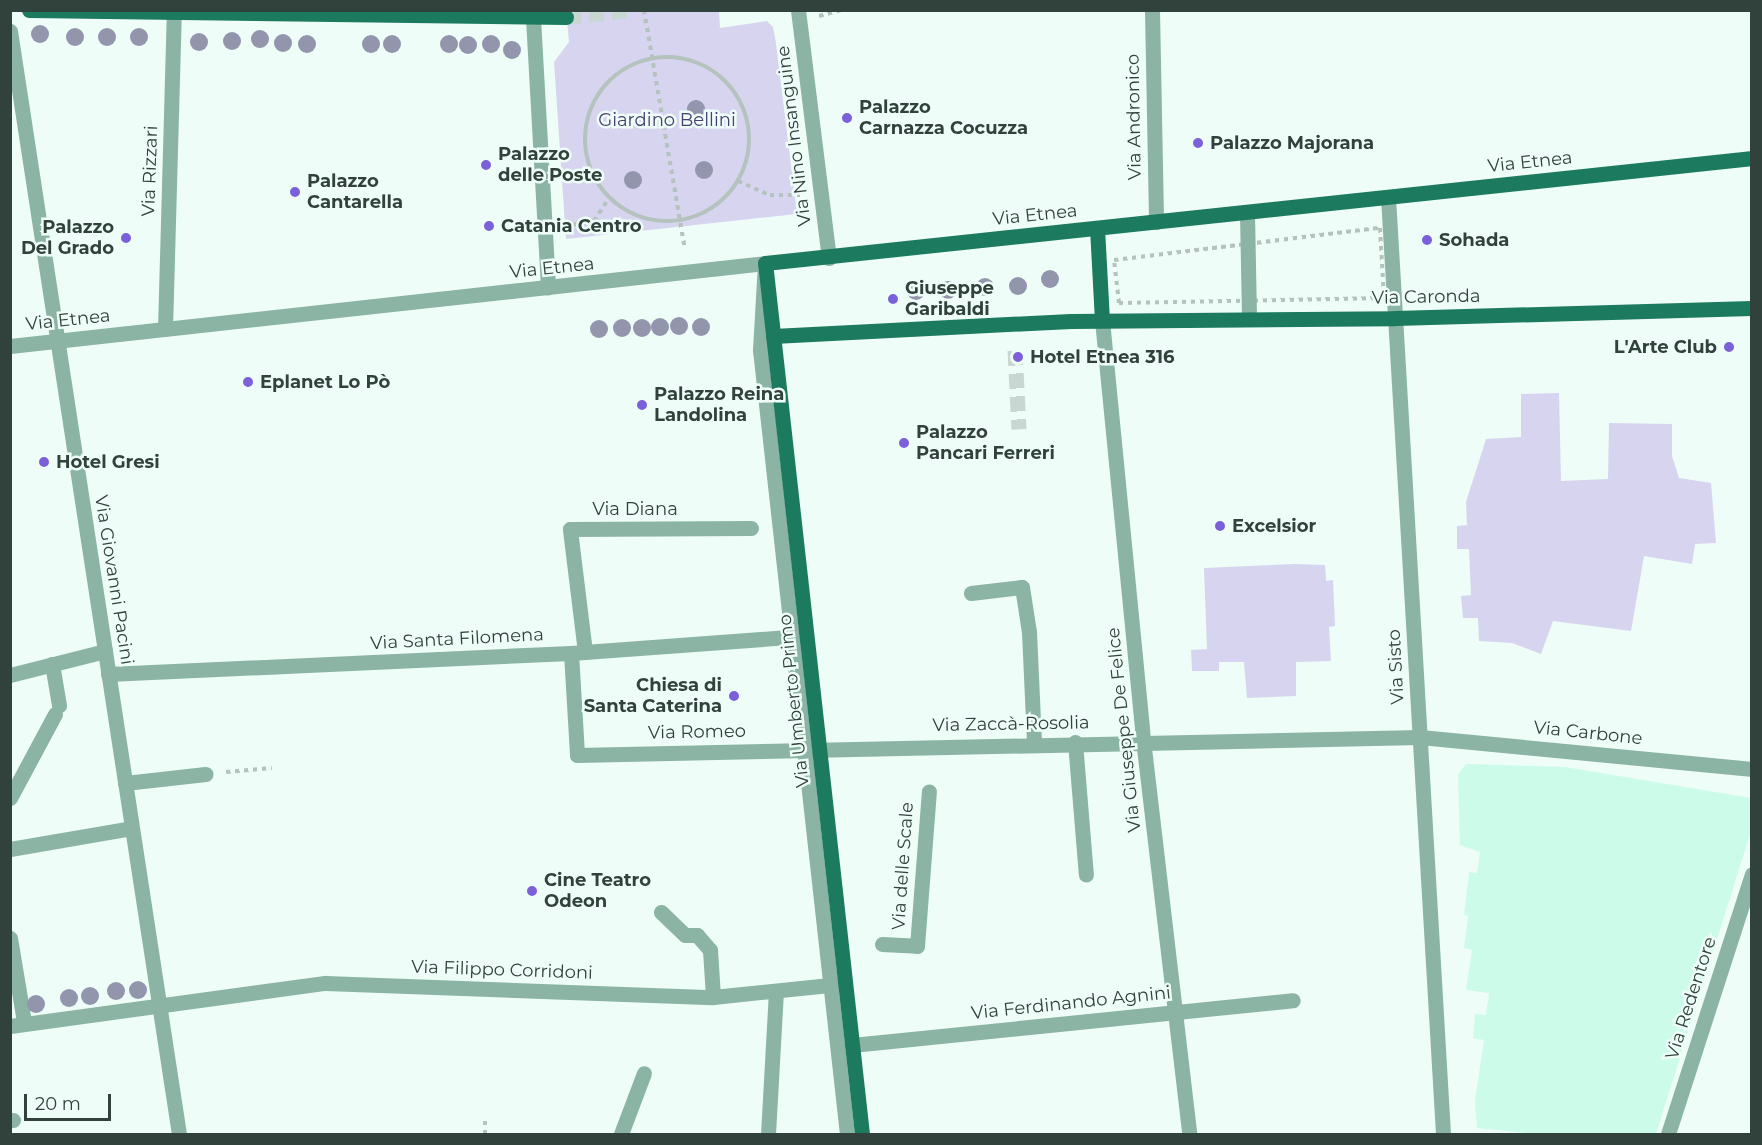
<!DOCTYPE html>
<html>
<head>
<meta charset="utf-8">
<style>
	body { margin:0 }
	#map { position:relative; width:1762px; height:1145px; overflow:hidden; background:#eefdf7; font-family:Montserrat,sans-serif }
	div>[style] { position:absolute }
	.built>* { inset:0; background:#ccfce9 }
	.green>* { inset:0; background:#d7d4f0 }
	.minor-tunnel>* { height:15px; margin-top:-7.5px; transform-origin:0; background:repeating-linear-gradient(90deg,#c8d7d1 0 15px,transparent 0 23px) }
	.major-tunnel>* { height:15px; margin-top:-7.5px; transform-origin:0; background:repeating-linear-gradient(90deg,#c8d7d1 0 15px,transparent 0 23px) }
	.path>* { height:4px; margin-top:-2px; transform-origin:0; background:repeating-linear-gradient(90deg,#b4c3bd 0 4.5px,transparent 0 9px) }
	.path>.ring { margin:-2px; padding:0; box-sizing:content-box; background:none; border:4px solid #b4c3bd; border-radius:50% }
	.minor>* { height:15px; margin:-7.5px; padding:0 7.5px; transform-origin:7.5px; border-radius:7.5px; background:#8bb4a4 }
	.major>* { height:15px; margin:-7.5px; padding:0 7.5px; transform-origin:7.5px; border-radius:7.5px; background:#1c7a5f }
	.trees>* { width:18px; height:18px; margin:-9px; border-radius:50%; background:#9395ad }
	.dots>* { width:16px; height:16px; translate:-50% -50%; box-sizing:border-box; border:3px solid #eefdf7; border-radius:50% }
	span { translate:-50% -50%; white-space:nowrap; text-align:center; line-height:1.15; -webkit-text-stroke:5px #eefdf7; paint-order:stroke }
	.poi-label { font-size:18px; color:#31413b; font-weight:700 }
	.left { translate:0 -50%; text-align:left }
	.right { translate:-100% -50%; text-align:right }
	.street-label { font-size:18px; color:#31413b }
	.park-label { font-size:18px; color:#484071 }
	.frame { position:absolute; inset:0; border:12px solid #31413b; pointer-events:none }
	.scale { position:absolute; left:24px; top:1094px; width:87px; height:27px; box-sizing:border-box; border:3px solid #31413b; border-top:0; padding-left:8px; font-size:18px; line-height:21px; white-space:nowrap; color:#31413b; -webkit-text-stroke:4px #eefdf7; paint-order:stroke }
</style>
</head>
<body>
<div id="map">
	<div class="built">
		<i style="clip-path:polygon(1466px 764px,1565px 767px,1751px 798px,1751px 831px,1656px 1134px,1537px 1134px,1477px 1128px,1475px 1101px,1484px 1040px,1473px 1038px,1474px 1027px,1475px 1014px,1486px 1015px,1489px 993px,1466px 990px,1472px 950px,1464px 948px,1468px 916px,1464px 915px,1469px 872px,1477px 873px,1480px 852px,1460px 845px,1458px 775px)"></i>
	</div>
	<div class="green">
		<i style="clip-path:polygon(566px 11px,719px 11px,720px 28px,767px 21px,773px 27px,776px 43px,797px 214px,566px 239px,554px 62px,569px 42px)"></i>
		<i style="clip-path:polygon(1559px 393px,1561px 481px,1608px 479px,1609px 423px,1672px 424px,1672px 456px,1679px 478px,1711px 483px,1716px 543px,1695px 544px,1692px 564px,1644px 556px,1631px 631px,1553px 621px,1541px 654px,1512px 643px,1479px 641px,1478px 618px,1463px 618px,1461px 596px,1471px 595px,1469px 549px,1457px 549px,1457px 526px,1467px 525px,1466px 502px,1486px 439px,1521px 437px,1521px 394px)"></i>
		<i style="clip-path:polygon(1295px 564px,1325px 565px,1326px 581px,1333px 580px,1335px 626px,1329px 627px,1331px 661px,1296px 662px,1296px 696px,1247px 698px,1244px 662px,1219px 662px,1219px 671px,1192px 671px,1191px 650px,1207px 649px,1204px 568px)"></i>
	</div>
	<div class="minor-tunnel">
		<i style="left:1015px;top:350px;width:79px;rotate:87.1deg"></i>
	</div>
	<div class="major-tunnel">
		<i style="left:566px;top:17px;width:65px;rotate:-6.1deg"></i>
	</div>
	<div class="path">
		<i style="left:644px;top:10px;width:242px;rotate:80.3deg"></i>
		<i style="left:819px;top:16px;width:24px;rotate:-15deg"></i>
		<i class="ring" style="left:585px;top:57px;width:160px;height:160px"></i>
		<i style="left:738px;top:181px;width:35px;rotate:24deg"></i>
		<i style="left:770px;top:195px;width:30px"></i>
		<i style="left:565px;top:226px;width:29px;rotate:-10deg"></i>
		<i style="left:594px;top:221px;width:27px;rotate:-57deg"></i>
		<i style="left:1380px;top:228px;width:70px;rotate:86.7deg"></i>
		<i style="left:1384px;top:298px;width:265px;rotate:178.9deg"></i>
		<i style="left:1119px;top:303px;width:43px;rotate:-96.6deg"></i>
		<i style="left:1114px;top:260px;width:268px;rotate:-6.9deg"></i>
		<i style="left:911px;top:307px;width:9px;rotate:-63deg"></i>
		<i style="left:226px;top:772px;width:46px;rotate:-5deg"></i>
		<i style="left:485px;top:1134px;width:14px;rotate:-90deg"></i>
	</div>
	<div class="minor">
		<i style="left:798px;top:10px;width:250px;rotate:82.9deg"></i>
		<i style="left:1152px;top:10px;width:212px;rotate:88.9deg"></i>
		<i style="left:533px;top:18px;width:270px;rotate:86.8deg"></i>
		<i style="left:10px;top:31px;width:1116px;rotate:81.29deg"></i>
		<i style="left:1388px;top:197px;width:939px;rotate:86.64deg"></i>
		<i style="left:1247px;top:213px;width:105px;rotate:88.9deg"></i>
		<i style="left:1102px;top:320px;width:413px;rotate:84.4deg"></i>
		<i style="left:1142px;top:731px;width:406px;rotate:83.3deg"></i>
		<i style="left:165px;top:329px;width:315px;rotate:-88.4deg"></i>
		<i style="left:10px;top:346px;width:760px;rotate:-6.27deg"></i>
		<i style="left:765px;top:263px;width:87px;rotate:93.3deg"></i>
		<i style="left:760px;top:350px;width:789px;rotate:83.67deg"></i>
		<i style="left:971px;top:593px;width:51px;rotate:-6.7deg"></i>
		<i style="left:1022px;top:587px;width:46px;rotate:81.2deg"></i>
		<i style="left:1029px;top:632px;width:111px;rotate:87.4deg"></i>
		<i style="left:585px;top:652px;width:124px;rotate:-97deg"></i>
		<i style="left:570px;top:529px;width:181px;rotate:-0.3deg"></i>
		<i style="left:571px;top:653px;width:102px;rotate:86.6deg"></i>
		<i style="left:577px;top:755px;width:843px;rotate:-1.22deg"></i>
		<i style="left:1420px;top:737px;width:334px;rotate:5.5deg"></i>
		<i style="left:52px;top:664px;width:42px;rotate:80.3deg"></i>
		<i style="left:108px;top:674px;width:463px;rotate:-2.6deg"></i>
		<i style="left:571px;top:653px;width:231px;rotate:-4.2deg"></i>
		<i style="left:10px;top:675px;width:98px;rotate:-14.2deg"></i>
		<i style="left:1075px;top:742px;width:133px;rotate:85.3deg"></i>
		<i style="left:125px;top:783px;width:81px;rotate:-6.4deg"></i>
		<i style="left:10px;top:798px;width:95px;rotate:-61.8deg"></i>
		<i style="left:10px;top:849px;width:123px;rotate:-9.8deg"></i>
		<i style="left:661px;top:912px;width:33px;rotate:44deg"></i>
		<i style="left:685px;top:935px;width:12px"></i>
		<i style="left:697px;top:935px;width:20px;rotate:49deg"></i>
		<i style="left:710px;top:950px;width:47px;rotate:86.3deg"></i>
		<i style="left:10px;top:938px;width:85px;rotate:80.5deg"></i>
		<i style="left:882px;top:944px;width:35px;rotate:3deg"></i>
		<i style="left:917px;top:946px;width:155px;rotate:-85.6deg"></i>
		<i style="left:10px;top:1026px;width:318px;rotate:-7.8deg"></i>
		<i style="left:325px;top:983px;width:388px;rotate:2.1deg"></i>
		<i style="left:713px;top:997px;width:127px;rotate:-5.9deg"></i>
		<i style="left:852px;top:1045px;width:443px;rotate:-5.8deg"></i>
		<i style="left:10px;top:1120px;width:3px"></i>
		<i style="left:621px;top:1134px;width:65px;rotate:-69.3deg"></i>
		<i style="left:768px;top:1134px;width:143px;rotate:-86.8deg"></i>
		<i style="left:1668px;top:1134px;width:273px;rotate:-72.1deg"></i>
	</div>
	<div class="major">
		<i style="left:29px;top:10px;width:537px;rotate:0.75deg"></i>
		<i style="left:1097px;top:228px;width:92px;rotate:86.9deg"></i>
		<i style="left:773px;top:336px;width:298px;rotate:-2.9deg"></i>
		<i style="left:1071px;top:321px;width:324px;rotate:-0.5deg"></i>
		<i style="left:1395px;top:318px;width:357px;rotate:-1.6deg"></i>
		<i style="left:862px;top:1134px;width:876px;rotate:-96.35deg"></i>
		<i style="left:765px;top:263px;width:993px;rotate:-6.07deg"></i>
	</div>
	<div class="trees">
		<i style="left:40px;top:34px"></i>
		<i style="left:75px;top:37px"></i>
		<i style="left:107px;top:37px"></i>
		<i style="left:139px;top:37px"></i>
		<i style="left:260px;top:39px"></i>
		<i style="left:232px;top:41px"></i>
		<i style="left:199px;top:42px"></i>
		<i style="left:283px;top:43px"></i>
		<i style="left:307px;top:44px"></i>
		<i style="left:371px;top:44px"></i>
		<i style="left:392px;top:44px"></i>
		<i style="left:449px;top:44px"></i>
		<i style="left:491px;top:44px"></i>
		<i style="left:468px;top:45px"></i>
		<i style="left:512px;top:50px"></i>
		<i style="left:696px;top:109px"></i>
		<i style="left:704px;top:170px"></i>
		<i style="left:633px;top:180px"></i>
		<i style="left:1050px;top:279px"></i>
		<i style="left:1018px;top:286px"></i>
		<i style="left:985px;top:287px"></i>
		<i style="left:948px;top:290px"></i>
		<i style="left:916px;top:291px"></i>
		<i style="left:679px;top:326px"></i>
		<i style="left:660px;top:327px"></i>
		<i style="left:701px;top:327px"></i>
		<i style="left:622px;top:328px"></i>
		<i style="left:642px;top:328px"></i>
		<i style="left:599px;top:329px"></i>
		<i style="left:138px;top:990px"></i>
		<i style="left:116px;top:991px"></i>
		<i style="left:90px;top:996px"></i>
		<i style="left:69px;top:998px"></i>
		<i style="left:36px;top:1004px"></i>
	</div>
	<div class="dots">
		<i style="left:847px;top:118px;background:#7b60da"></i>
		<i style="left:1198px;top:143px;background:#7b60da"></i>
		<i style="left:486px;top:165px;background:#7b60da"></i>
		<i style="left:295px;top:192px;background:#7b60da"></i>
		<i style="left:489px;top:226px;background:#7b60da"></i>
		<i style="left:126px;top:238px;background:#7b60da"></i>
		<i style="left:1427px;top:240px;background:#7b60da"></i>
		<i style="left:893px;top:299px;background:#7b60da"></i>
		<i style="left:1729px;top:347px;background:#7b60da"></i>
		<i style="left:1018px;top:357px;background:#7b60da"></i>
		<i style="left:248px;top:382px;background:#7b60da"></i>
		<i style="left:642px;top:405px;background:#7b60da"></i>
		<i style="left:904px;top:443px;background:#7b60da"></i>
		<i style="left:44px;top:462px;background:#7b60da"></i>
		<i style="left:1220px;top:526px;background:#7b60da"></i>
		<i style="left:734px;top:696px;background:#7b60da"></i>
		<i style="left:532px;top:891px;background:#7b60da"></i>
	</div>
	<div class="poi-label">
		<span class="left" style="left:859px;top:118px">Palazzo<br>Carnazza Cocuzza</span>
		<span class="left" style="left:1210px;top:143px">Palazzo Majorana</span>
		<span class="left" style="left:498px;top:165px">Palazzo<br>delle Poste</span>
		<span class="left" style="left:307px;top:192px">Palazzo<br>Cantarella</span>
		<span class="left" style="left:501px;top:226px">Catania Centro</span>
		<span class="right" style="left:114px;top:238px">Palazzo<br>Del Grado</span>
		<span class="left" style="left:1439px;top:240px">Sohada</span>
		<span class="left" style="left:905px;top:299px">Giuseppe<br>Garibaldi</span>
		<span class="right" style="left:1717px;top:347px">L'Arte Club</span>
		<span class="left" style="left:1030px;top:357px">Hotel Etnea 316</span>
		<span class="left" style="left:260px;top:382px">Eplanet Lo Pò</span>
		<span class="left" style="left:654px;top:405px">Palazzo Reina<br>Landolina</span>
		<span class="left" style="left:916px;top:443px">Palazzo<br>Pancari Ferreri</span>
		<span class="left" style="left:56px;top:462px">Hotel Gresi</span>
		<span class="left" style="left:1232px;top:526px">Excelsior</span>
		<span class="right" style="left:722px;top:696px">Chiesa di<br>Santa Caterina</span>
		<span class="left" style="left:544px;top:891px">Cine Teatro<br>Odeon</span>
	</div>
	<div class="street-label">
		<span style="left:1134px;top:117px;rotate:-91deg">Via Andronico</span>
		<span style="left:794px;top:136px;rotate:-97deg">Via Nino Insanguine</span>
		<span style="left:1530px;top:162px;rotate:-6deg">Via Etnea</span>
		<span style="left:150px;top:171px;rotate:-88deg">Via Rizzari</span>
		<span style="left:1035px;top:215px;rotate:-6deg">Via Etnea</span>
		<span style="left:552px;top:268px;rotate:-6deg">Via Etnea</span>
		<span style="left:1426px;top:297px;rotate:-1deg">Via Caronda</span>
		<span style="left:68px;top:320px;rotate:-6deg">Via Etnea</span>
		<span style="left:635px;top:509px">Via Diana</span>
		<span style="left:114px;top:580px;rotate:81deg">Via Giovanni Pacini</span>
		<span style="left:457px;top:639px;rotate:-3deg">Via Santa Filomena</span>
		<span style="left:1396px;top:667px;rotate:-93deg">Via Sisto</span>
		<span style="left:794px;top:701px;rotate:-96deg">Via Umberto Primo</span>
		<span style="left:1011px;top:724px;rotate:-1deg">Via Zaccà-Rosolia</span>
		<span style="left:1124px;top:730px;rotate:-96deg">Via Giuseppe De Felice</span>
		<span style="left:697px;top:732px;rotate:-1deg">Via Romeo</span>
		<span style="left:1588px;top:733px;rotate:6deg">Via Carbone</span>
		<span style="left:903px;top:866px;rotate:-86deg">Via delle Scale</span>
		<span style="left:502px;top:970px;rotate:2deg">Via Filippo Corridoni</span>
		<span style="left:1691px;top:998px;rotate:-72deg">Via Redentore</span>
		<span style="left:1071px;top:1003px;rotate:-6deg">Via Ferdinando Agnini</span>
	</div>
	<div class="park-label">
		<span style="left:667px;top:120px">Giardino Bellini</span>
	</div>
	<div class="frame"></div>
	<div class="scale">20 m</div>
</div>
</body>
</html>
